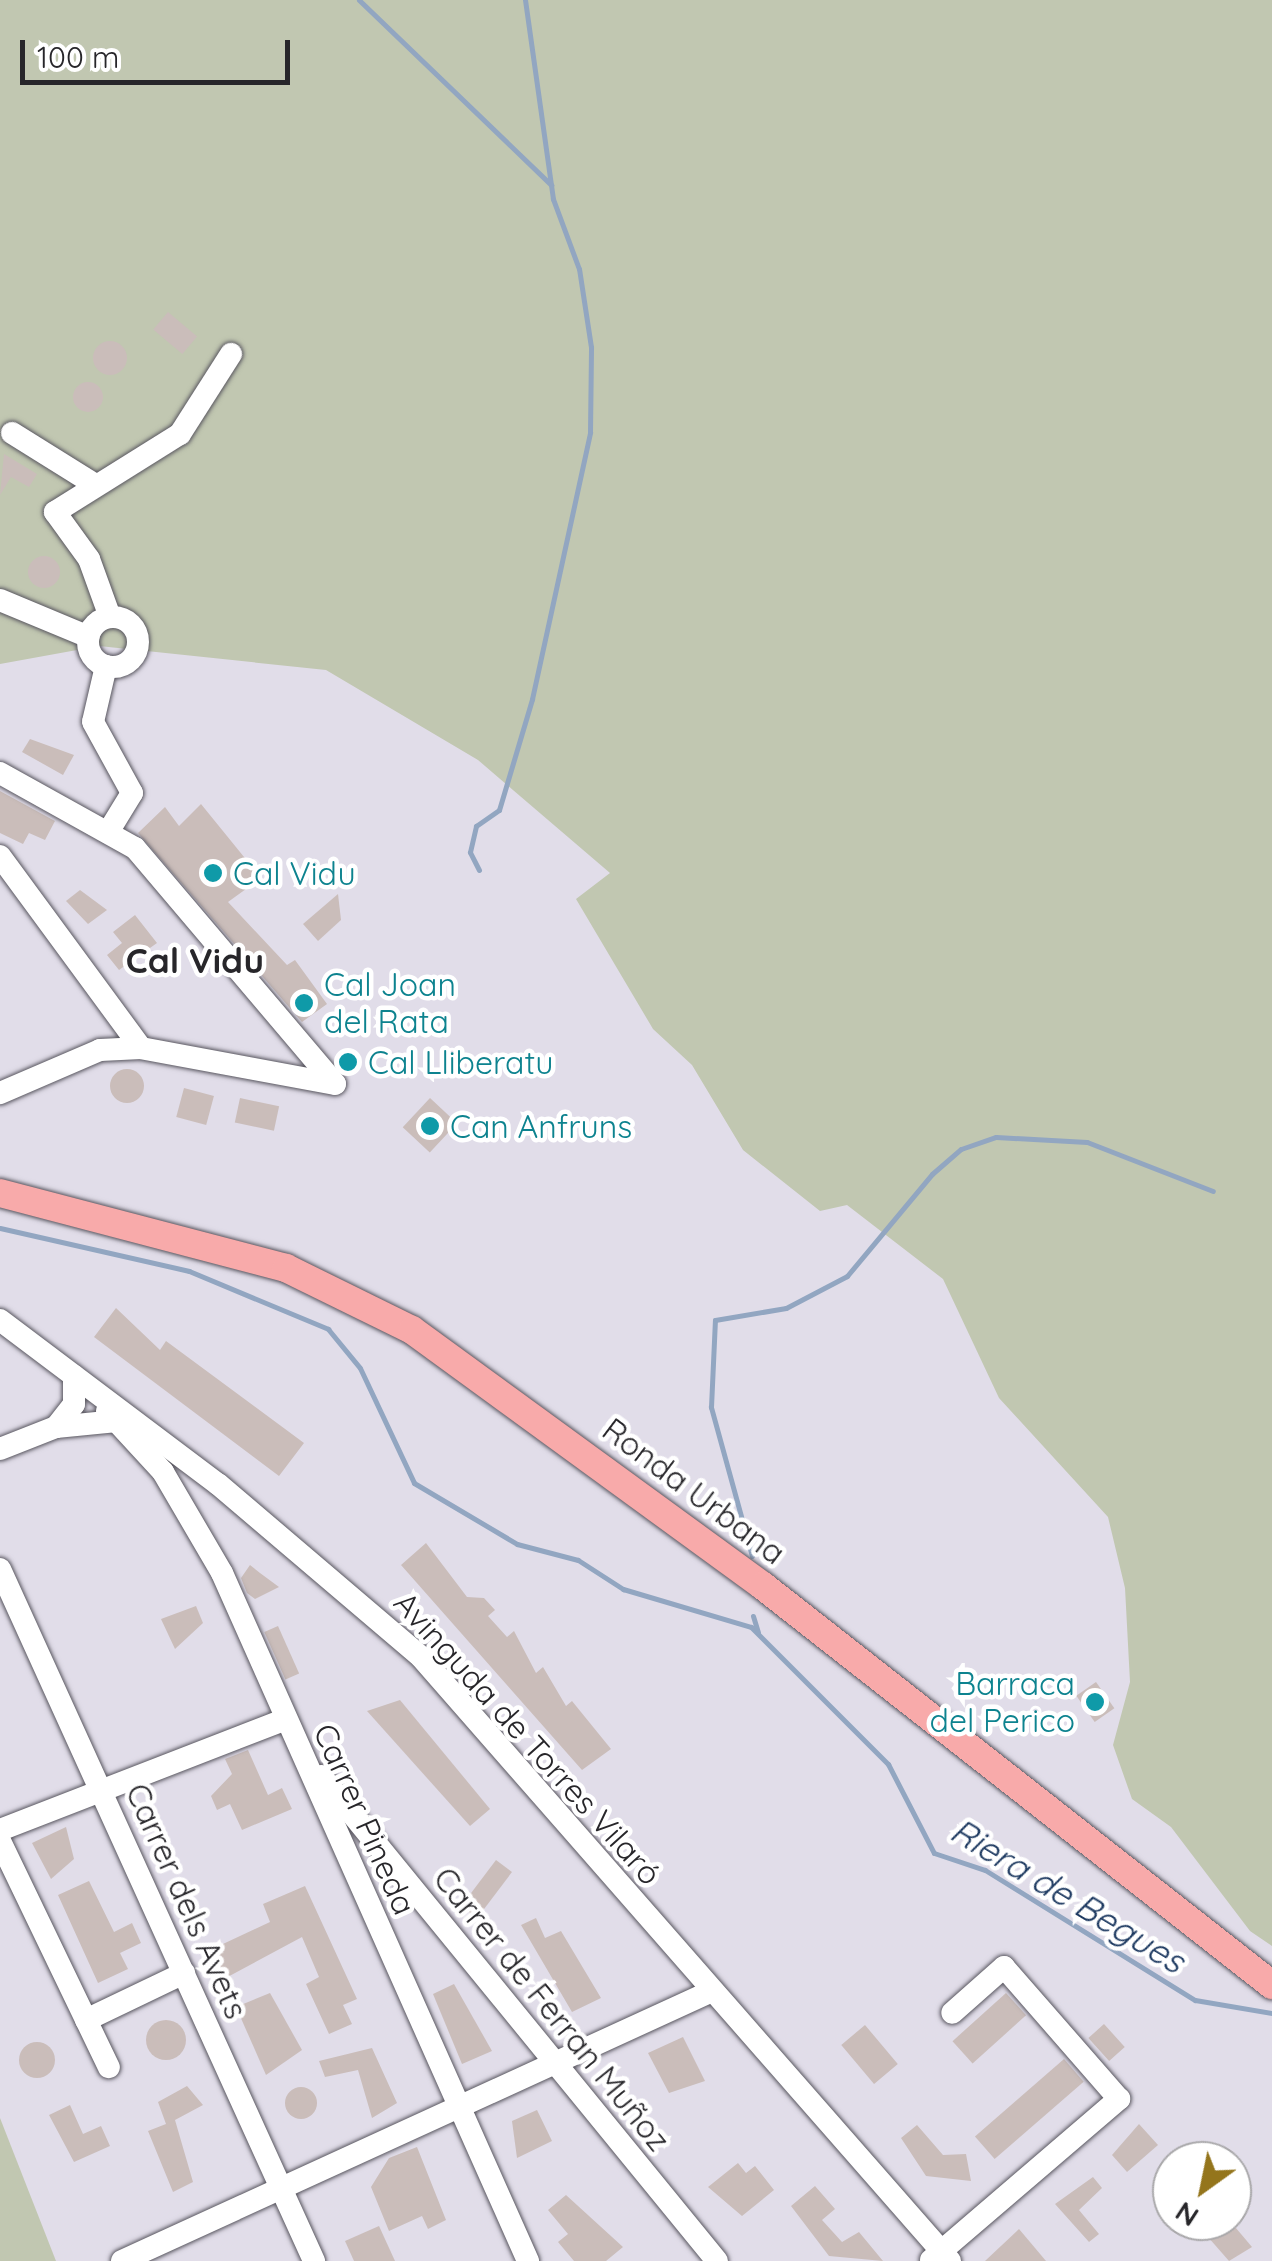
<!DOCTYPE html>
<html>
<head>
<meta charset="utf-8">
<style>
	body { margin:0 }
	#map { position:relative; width:1272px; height:2261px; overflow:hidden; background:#e1dde9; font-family:Quicksand,sans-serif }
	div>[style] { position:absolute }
	.green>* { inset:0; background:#c1c7b1 }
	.stream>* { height:5px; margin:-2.5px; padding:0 2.5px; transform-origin:2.5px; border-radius:2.5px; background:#92a6c1 }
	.building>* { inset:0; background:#cabdba; transform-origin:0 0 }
	.round { border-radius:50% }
	.roads { filter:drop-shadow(0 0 2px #58565f) drop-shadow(0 0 2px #58565f) }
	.minor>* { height:22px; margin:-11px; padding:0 11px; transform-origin:11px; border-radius:11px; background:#fff }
	.minor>.ring { margin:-11px; padding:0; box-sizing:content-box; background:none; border:22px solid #fff; border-radius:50% }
	.major>* { height:28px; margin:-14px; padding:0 14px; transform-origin:14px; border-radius:14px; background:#f8aaaa }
	.dots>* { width:28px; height:28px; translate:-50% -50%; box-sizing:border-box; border:5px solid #fff; border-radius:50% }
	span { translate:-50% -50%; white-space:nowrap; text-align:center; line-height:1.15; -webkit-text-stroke:9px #fff; paint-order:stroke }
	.culture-label { font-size:32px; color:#0d838f }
	.left { translate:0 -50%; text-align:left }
	.right { translate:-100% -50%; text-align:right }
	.street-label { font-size:32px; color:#27262a }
	.neighbourhood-label { font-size:35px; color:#27262a; font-weight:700 }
	.water-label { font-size:35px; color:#1e3a61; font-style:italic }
	.north { position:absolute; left:1152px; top:2141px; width:100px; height:100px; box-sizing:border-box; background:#fff; border:2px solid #a9a8aa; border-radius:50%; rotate:213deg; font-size:28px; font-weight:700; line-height:40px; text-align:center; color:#27262a }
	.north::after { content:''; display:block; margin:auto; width:35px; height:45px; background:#94751c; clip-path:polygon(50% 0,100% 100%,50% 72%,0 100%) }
	.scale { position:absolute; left:20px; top:40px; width:270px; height:45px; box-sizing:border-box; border:5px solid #27262a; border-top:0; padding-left:12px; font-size:30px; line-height:35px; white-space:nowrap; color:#27262a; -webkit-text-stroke:8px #fff; paint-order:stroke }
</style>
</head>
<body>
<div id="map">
	<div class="green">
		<i style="clip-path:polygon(0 0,1272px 0,1272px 1946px,1250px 1931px,1171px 1827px,1132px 1799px,1113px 1745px,1130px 1682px,1125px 1588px,1108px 1517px,999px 1398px,943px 1279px,847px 1205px,820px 1211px,743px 1150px,692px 1065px,653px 1029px,576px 899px,610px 873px,478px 760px,326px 670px,99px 646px,0 664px)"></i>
		<i style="clip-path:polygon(0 2118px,56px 2261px,0 2261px)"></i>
	</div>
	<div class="stream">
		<i style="left:359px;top:0;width:267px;rotate:43.9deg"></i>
		<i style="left:479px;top:870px;width:20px;rotate:-117deg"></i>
		<i style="left:470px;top:852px;width:27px;rotate:-77deg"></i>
		<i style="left:476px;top:826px;width:28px;rotate:-35deg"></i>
		<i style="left:499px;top:810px;width:116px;rotate:-73.4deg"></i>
		<i style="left:532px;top:699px;width:273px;rotate:-77.7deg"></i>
		<i style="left:590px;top:432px;width:85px;rotate:-89.3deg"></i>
		<i style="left:591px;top:347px;width:79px;rotate:-98.7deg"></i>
		<i style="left:579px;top:269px;width:75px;rotate:-110.4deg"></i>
		<i style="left:553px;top:199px;width:201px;rotate:-98deg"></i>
		<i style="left:0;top:1228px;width:194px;rotate:12.8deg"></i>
		<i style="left:189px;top:1271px;width:151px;rotate:22.6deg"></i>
		<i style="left:328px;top:1329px;width:50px;rotate:50.6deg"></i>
		<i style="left:360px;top:1368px;width:127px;rotate:64.8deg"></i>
		<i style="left:414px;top:1483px;width:120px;rotate:30.6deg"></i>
		<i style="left:517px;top:1544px;width:63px;rotate:14.7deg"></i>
		<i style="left:578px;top:1560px;width:54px;rotate:32.8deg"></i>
		<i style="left:623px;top:1589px;width:134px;rotate:16.5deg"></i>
		<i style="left:751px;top:1627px;width:194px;rotate:45deg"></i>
		<i style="left:888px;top:1764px;width:100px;rotate:62.7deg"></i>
		<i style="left:934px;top:1853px;width:54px;rotate:18.4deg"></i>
		<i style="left:985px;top:1870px;width:247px;rotate:31.8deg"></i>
		<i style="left:1195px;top:2000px;width:78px;rotate:9.6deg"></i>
		<i style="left:752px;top:1556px;width:155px;rotate:-105.4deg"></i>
		<i style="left:711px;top:1407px;width:87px;rotate:-87.4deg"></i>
		<i style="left:715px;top:1320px;width:72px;rotate:-9.6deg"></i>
		<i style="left:786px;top:1308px;width:69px;rotate:-27.7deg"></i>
		<i style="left:847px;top:1276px;width:133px;rotate:-50.2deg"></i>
		<i style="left:932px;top:1174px;width:38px;rotate:-41deg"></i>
		<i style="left:961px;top:1149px;width:37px;rotate:-19deg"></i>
		<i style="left:996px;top:1137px;width:91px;rotate:3.1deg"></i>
		<i style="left:1087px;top:1142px;width:135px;rotate:21.3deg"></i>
		<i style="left:753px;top:1616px;width:17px;rotate:73deg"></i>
	</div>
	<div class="building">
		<i style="left:168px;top:312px;width:38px;height:23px;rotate:40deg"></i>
		<i class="round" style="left:93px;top:341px;width:34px;height:34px"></i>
		<i class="round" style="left:73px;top:382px;width:30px;height:30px"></i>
		<i style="clip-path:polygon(4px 454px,37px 474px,29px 487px,11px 477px,0 495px)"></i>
		<i class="round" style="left:28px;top:556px;width:32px;height:32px"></i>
		<i style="clip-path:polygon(30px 739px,74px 755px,63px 775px,22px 752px)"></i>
		<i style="clip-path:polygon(0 791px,55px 821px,45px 840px,29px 833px,23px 844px,0 833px)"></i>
		<i style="clip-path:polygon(201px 804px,261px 878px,228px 902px,287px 965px,295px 960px,327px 1004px,302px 1022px,138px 833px,165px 807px,179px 826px)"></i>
		<i style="clip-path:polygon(80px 890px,107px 910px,88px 924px,66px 901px)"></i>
		<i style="clip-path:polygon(338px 894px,341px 920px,318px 941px,303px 924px)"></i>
		<i style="clip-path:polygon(135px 915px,157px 943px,119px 970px,107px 955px,122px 943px,113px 932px)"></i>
		<i class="round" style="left:110px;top:1069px;width:34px;height:34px"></i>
		<i style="left:184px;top:1088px;width:31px;height:30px;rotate:15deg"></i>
		<i style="left:240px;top:1098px;width:40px;height:25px;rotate:12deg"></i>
		<i style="left:430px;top:1098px;width:37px;height:40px;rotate:43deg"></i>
		<i style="clip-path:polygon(116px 1308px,160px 1350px,166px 1341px,304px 1443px,279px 1476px,94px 1337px)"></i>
		<i style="clip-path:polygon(426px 1543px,467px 1597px,484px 1598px,495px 1610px,488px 1616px,507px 1637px,514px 1631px,536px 1673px,543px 1667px,566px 1706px,572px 1701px,611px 1749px,582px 1770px,401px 1565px)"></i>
		<i style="clip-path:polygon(250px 1565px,260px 1573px,279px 1587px,255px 1599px,247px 1593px,241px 1578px)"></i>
		<i style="clip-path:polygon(196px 1606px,203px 1623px,175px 1649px,161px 1619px)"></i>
		<i style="left:278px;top:1626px;width:52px;height:15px;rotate:66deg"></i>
		<i style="left:1096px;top:1682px;width:32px;height:24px;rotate:55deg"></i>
		<i style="clip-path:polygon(400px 1700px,490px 1809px,470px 1826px,367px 1711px)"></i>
		<i style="clip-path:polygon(248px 1750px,268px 1795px,282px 1788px,292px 1809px,242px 1830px,230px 1804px,217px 1810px,211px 1796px,232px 1774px,225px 1759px)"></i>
		<i style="clip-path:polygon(66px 1827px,74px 1859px,51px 1879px,32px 1843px)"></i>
		<i style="left:496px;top:1860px;width:20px;height:58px;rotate:37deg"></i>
		<i style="clip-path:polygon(89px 1881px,114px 1932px,132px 1923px,141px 1943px,120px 1953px,128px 1969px,98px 1983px,58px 1895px)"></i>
		<i style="clip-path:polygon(305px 1886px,357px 1999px,343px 2005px,352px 2024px,329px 2034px,306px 1984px,319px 1977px,302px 1937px,222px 1980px,208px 1951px,270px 1922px,263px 1904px)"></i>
		<i style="clip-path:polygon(536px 1918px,545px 1938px,561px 1931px,601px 1998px,572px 2012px,521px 1925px)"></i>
		<i style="clip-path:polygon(454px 1984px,492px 2051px,462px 2064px,433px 1994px)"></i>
		<i style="clip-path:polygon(270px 1993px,302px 2050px,266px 2075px,236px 2007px)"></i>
		<i style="left:1006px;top:1993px;width:30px;height:72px;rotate:48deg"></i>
		<i class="round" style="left:146px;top:2020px;width:40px;height:40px"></i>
		<i style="left:1104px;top:2024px;width:31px;height:21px;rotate:48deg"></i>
		<i style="left:865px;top:2025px;width:51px;height:31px;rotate:50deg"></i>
		<i style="clip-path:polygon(683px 2037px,705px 2081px,669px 2093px,648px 2053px)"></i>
		<i class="round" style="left:19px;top:2042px;width:36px;height:36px"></i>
		<i style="clip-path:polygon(372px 2048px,397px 2103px,372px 2118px,358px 2070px,325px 2077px,319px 2061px)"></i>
		<i style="left:1064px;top:2059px;width:30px;height:118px;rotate:49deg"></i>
		<i style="clip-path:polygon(187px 2086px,203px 2105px,175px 2120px,193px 2182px,173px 2192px,148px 2131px,166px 2124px,158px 2102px)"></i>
		<i class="round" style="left:285px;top:2087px;width:32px;height:32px"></i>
		<i style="clip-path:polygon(70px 2105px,83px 2134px,101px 2126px,110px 2146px,74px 2162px,49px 2115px)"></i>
		<i style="clip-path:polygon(537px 2110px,552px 2141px,517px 2158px,512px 2121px)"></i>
		<i style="clip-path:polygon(1139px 2124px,1158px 2145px,1127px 2172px,1112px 2155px)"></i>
		<i style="clip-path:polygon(917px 2125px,943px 2155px,966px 2154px,971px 2181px,926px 2176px,901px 2138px)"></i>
		<i style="clip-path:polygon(417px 2147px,446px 2220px,428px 2229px,422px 2216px,389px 2231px,371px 2187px,389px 2158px)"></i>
		<i style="clip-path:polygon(738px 2163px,746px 2173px,755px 2166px,774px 2190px,742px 2216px,708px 2187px)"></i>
		<i style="clip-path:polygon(1093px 2177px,1102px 2188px,1079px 2210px,1099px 2234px,1089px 2242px,1055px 2204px)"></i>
		<i style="clip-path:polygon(815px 2186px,835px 2209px,822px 2220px,842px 2242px,859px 2232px,883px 2261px,829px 2256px,791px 2206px)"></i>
		<i style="clip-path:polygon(566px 2195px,623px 2247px,606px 2261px,574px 2261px,558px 2242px,568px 2234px,548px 2210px)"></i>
		<i style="clip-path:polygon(1194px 2221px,1230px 2221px,1252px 2247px,1229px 2261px)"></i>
		<i style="clip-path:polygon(379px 2226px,395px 2261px,354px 2261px,345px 2241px)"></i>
		<i style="clip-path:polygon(1019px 2229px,1046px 2261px,985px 2261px)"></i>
	</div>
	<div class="roads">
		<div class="minor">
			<i style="left:12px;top:433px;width:97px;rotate:31.9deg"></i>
			<i style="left:0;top:600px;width:96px;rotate:22.6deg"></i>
			<i style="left:110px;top:617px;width:62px;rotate:-109.9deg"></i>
			<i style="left:89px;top:559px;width:58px;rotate:-125.9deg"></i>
			<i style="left:55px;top:512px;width:147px;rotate:-32deg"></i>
			<i style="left:180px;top:434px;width:95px;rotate:-57.5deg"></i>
			<i class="ring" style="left:88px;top:617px;width:28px;height:28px"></i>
			<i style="left:106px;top:666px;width:57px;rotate:103.1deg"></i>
			<i style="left:93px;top:722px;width:81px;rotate:61.2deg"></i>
			<i style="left:132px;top:793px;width:42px;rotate:121.4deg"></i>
			<i style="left:0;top:773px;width:154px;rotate:29.1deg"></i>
			<i style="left:135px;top:848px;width:309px;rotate:49.7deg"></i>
			<i style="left:335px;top:1084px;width:197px;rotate:-169.5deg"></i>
			<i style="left:141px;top:1048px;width:41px;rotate:177.2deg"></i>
			<i style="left:100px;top:1050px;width:109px;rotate:156.7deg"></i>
			<i style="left:0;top:856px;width:238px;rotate:53.7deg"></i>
			<i style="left:0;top:1320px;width:273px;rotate:37deg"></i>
			<i style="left:218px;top:1484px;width:267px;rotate:40.4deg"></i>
			<i style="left:421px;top:1657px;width:803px;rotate:48.79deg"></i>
			<i style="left:107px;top:1411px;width:83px;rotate:47.4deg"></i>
			<i style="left:163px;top:1472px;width:117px;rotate:59.7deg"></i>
			<i style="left:222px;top:1573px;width:753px;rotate:66.02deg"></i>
			<i style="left:56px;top:1427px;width:61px;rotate:-5.6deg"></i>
			<i style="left:0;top:1449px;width:60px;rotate:-21.4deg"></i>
			<i style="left:56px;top:1427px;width:29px;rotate:-52deg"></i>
			<i style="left:74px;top:1404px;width:28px;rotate:-90deg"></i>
			<i style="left:0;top:1569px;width:760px;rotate:65.59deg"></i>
			<i style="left:321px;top:1776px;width:626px;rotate:50.77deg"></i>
			<i style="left:0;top:1830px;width:305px;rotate:-21.2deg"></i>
			<i style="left:0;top:1841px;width:251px;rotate:64.3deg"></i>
			<i style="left:86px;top:2020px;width:109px;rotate:-25.6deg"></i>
			<i style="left:931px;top:2260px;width:248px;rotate:-40.6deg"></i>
			<i style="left:1119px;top:2099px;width:175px;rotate:-131.1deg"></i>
			<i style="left:1004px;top:1967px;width:69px;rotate:138.5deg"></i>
			<i style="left:122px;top:2261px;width:647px;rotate:-24.58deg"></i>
		</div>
		<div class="major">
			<i style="left:0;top:1193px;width:296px;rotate:14.7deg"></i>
			<i style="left:286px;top:1268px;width:140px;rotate:26.2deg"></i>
			<i style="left:412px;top:1330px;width:434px;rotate:36.1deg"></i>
			<i style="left:763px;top:1586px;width:647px;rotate:38.09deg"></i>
		</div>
	</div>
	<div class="dots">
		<i style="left:213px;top:873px;background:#0f9aa8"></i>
		<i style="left:304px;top:1003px;background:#0f9aa8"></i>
		<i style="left:348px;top:1062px;background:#0f9aa8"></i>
		<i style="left:430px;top:1126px;background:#0f9aa8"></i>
		<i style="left:1095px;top:1702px;background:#0f9aa8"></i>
	</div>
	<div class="culture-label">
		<span class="left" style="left:233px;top:873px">Cal Vidu</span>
		<span class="left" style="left:324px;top:1003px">Cal Joan<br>del Rata</span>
		<span class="left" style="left:368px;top:1062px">Cal Lliberatu</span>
		<span class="left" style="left:450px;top:1126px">Can Anfruns</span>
		<span class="right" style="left:1075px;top:1702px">Barraca<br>del Perico</span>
	</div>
	<div class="street-label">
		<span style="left:694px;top:1491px;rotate:37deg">Ronda Urbana</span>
		<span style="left:528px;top:1738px;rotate:48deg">Avinguda de Torres Vilaró</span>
		<span style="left:365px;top:1819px;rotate:66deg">Carrer Pineda</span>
		<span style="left:187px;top:1901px;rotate:66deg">Carrer dels Avets</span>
		<span style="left:552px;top:2009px;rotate:51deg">Carrer de Ferran Muñoz</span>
	</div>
	<div class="neighbourhood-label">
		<span style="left:195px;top:960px">Cal Vidu</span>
	</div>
	<div class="water-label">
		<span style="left:1068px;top:1895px;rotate:31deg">Riera de Begues</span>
	</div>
	<div class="north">N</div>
	<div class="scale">100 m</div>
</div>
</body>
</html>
